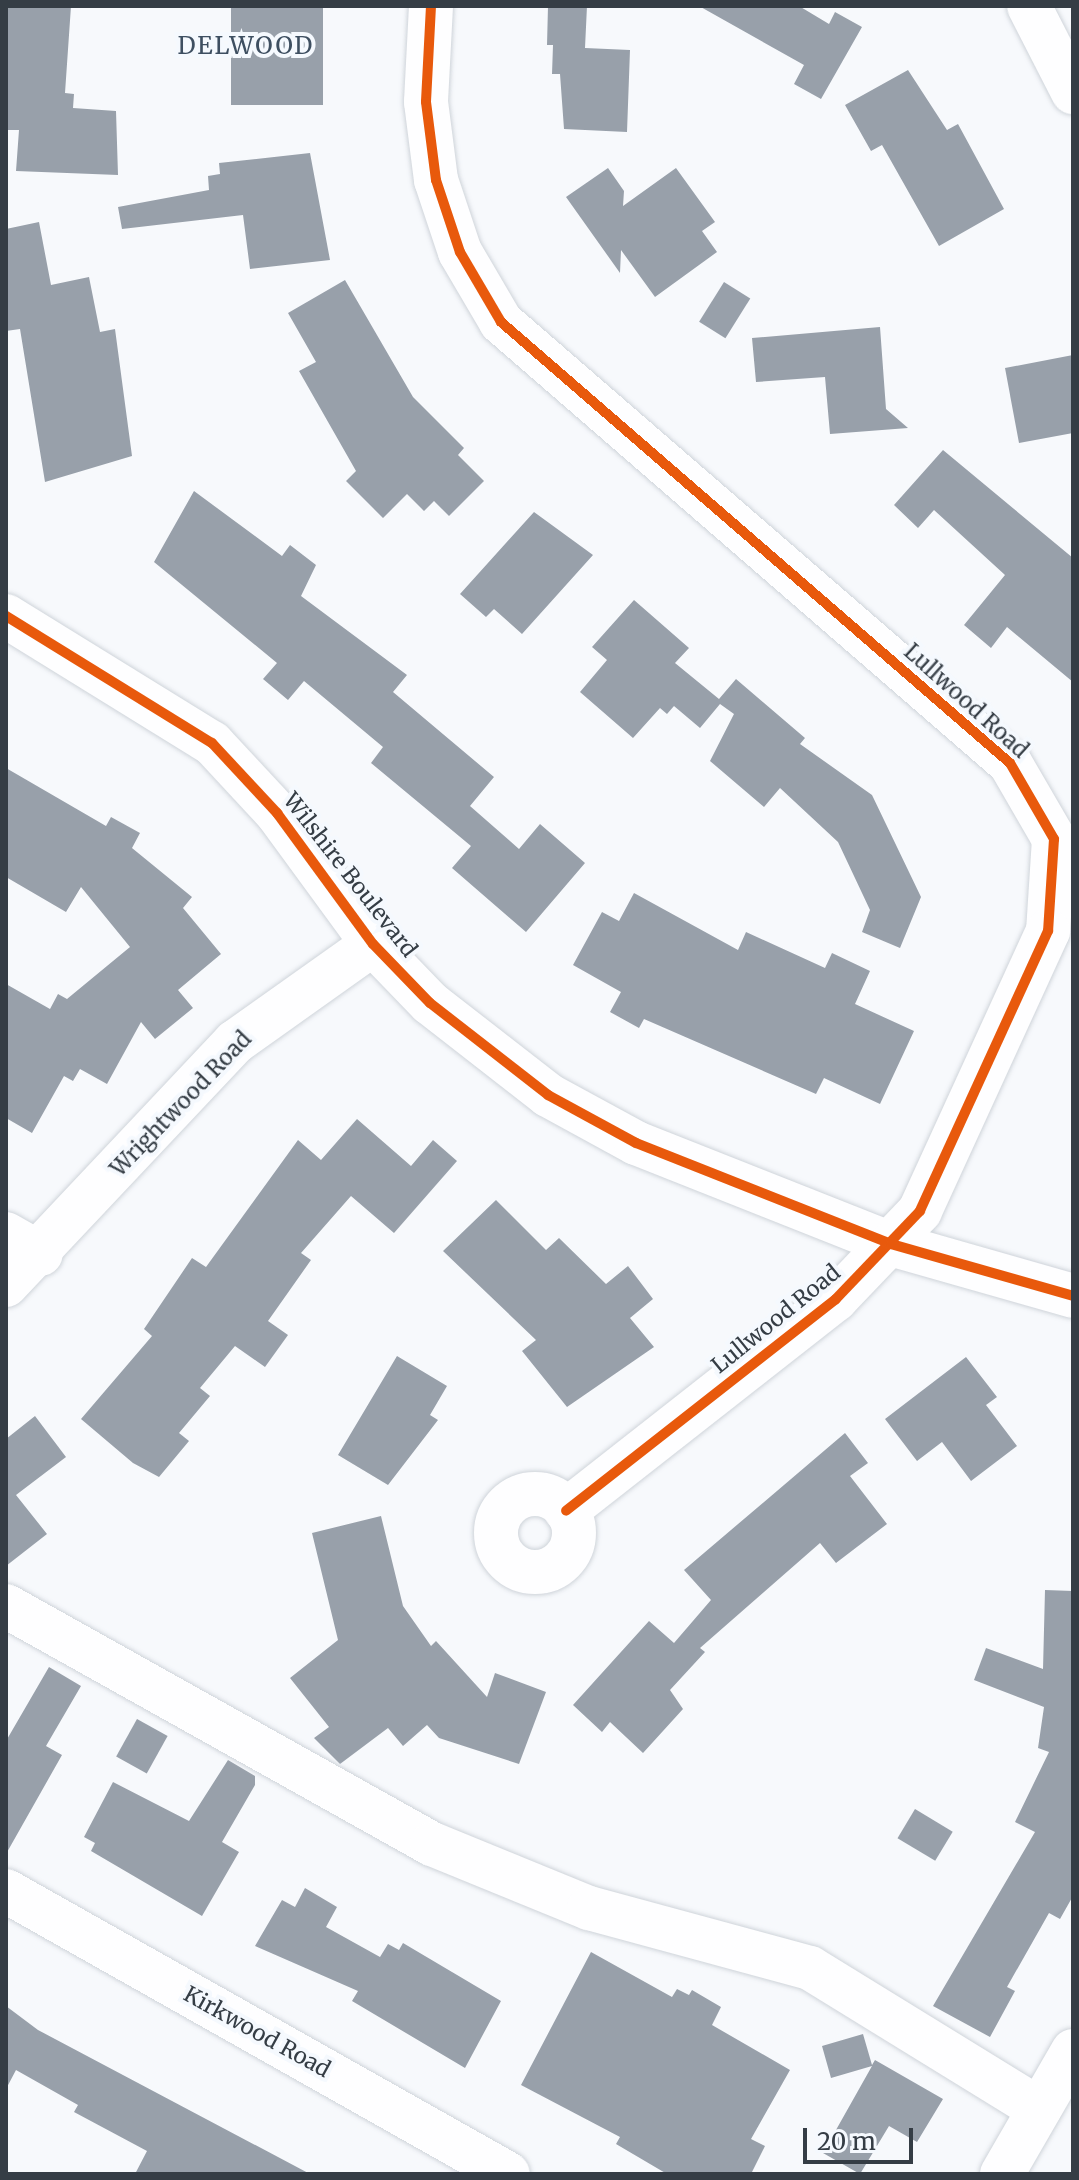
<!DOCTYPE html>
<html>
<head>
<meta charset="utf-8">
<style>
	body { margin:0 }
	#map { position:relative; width:1079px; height:2180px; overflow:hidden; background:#f7f9fc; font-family:Merriweather,serif }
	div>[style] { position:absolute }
	.building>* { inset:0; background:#98a0aa; transform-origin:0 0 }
	.roads { filter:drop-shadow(0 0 2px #cfd4da) drop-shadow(0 0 2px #cfd4da) }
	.minor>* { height:44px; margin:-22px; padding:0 22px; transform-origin:22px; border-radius:22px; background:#fefeff }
	.minor>.ring { margin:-22px; padding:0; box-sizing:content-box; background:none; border:44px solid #fefeff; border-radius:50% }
	.cycleway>* { height:10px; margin:-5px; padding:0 5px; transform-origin:5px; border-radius:5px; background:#e8590c }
	span { translate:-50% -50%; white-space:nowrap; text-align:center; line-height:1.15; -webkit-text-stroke:8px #f5f9fe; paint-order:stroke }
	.street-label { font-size:22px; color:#353d45 }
	.neighbourhood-label { font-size:24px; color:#3e4f61; letter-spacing:2px }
	.frame { position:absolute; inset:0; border:8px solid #353d45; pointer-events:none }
	.scale { position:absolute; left:803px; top:2128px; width:110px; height:36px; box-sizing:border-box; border:4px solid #353d45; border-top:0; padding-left:10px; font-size:24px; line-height:28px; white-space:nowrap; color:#353d45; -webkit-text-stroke:6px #f5f9fe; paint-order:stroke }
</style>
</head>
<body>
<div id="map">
	<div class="building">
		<i style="clip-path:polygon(7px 6px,71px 6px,65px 93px,74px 94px,73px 108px,116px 111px,118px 175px,16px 171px,19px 130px,6px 130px)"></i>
		<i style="left:231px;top:6px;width:92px;height:99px"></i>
		<i style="clip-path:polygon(548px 6px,587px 6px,585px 48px,630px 50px,627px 132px,564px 129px,560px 74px,552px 74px,553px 45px,547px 45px)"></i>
		<i style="clip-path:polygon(699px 6px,799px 6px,829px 24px,835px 12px,862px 27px,821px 99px,794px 84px,804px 65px)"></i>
		<i style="clip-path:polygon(908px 70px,947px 130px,958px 124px,1004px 209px,939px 246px,882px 145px,871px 151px,845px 105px)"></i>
		<i style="clip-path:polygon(310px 153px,330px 260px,250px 269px,243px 215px,122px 229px,118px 207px,209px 190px,208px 176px,220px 174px,219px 163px)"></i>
		<i style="clip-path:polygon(608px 168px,624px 191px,623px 206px,676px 168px,715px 222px,702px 231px,717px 252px,655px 297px,621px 250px,620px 273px,566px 197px)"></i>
		<i style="clip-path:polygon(39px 222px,51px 285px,89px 277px,100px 332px,115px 329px,132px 456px,45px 482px,20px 329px,6px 331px,6px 229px)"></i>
		<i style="clip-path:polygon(345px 280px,413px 397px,464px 448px,458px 455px,484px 481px,449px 516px,434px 501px,424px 511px,407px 494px,383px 518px,346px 481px,356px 471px,299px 371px,316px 362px,288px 313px)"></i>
		<i style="left:724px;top:282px;width:31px;height:47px;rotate:32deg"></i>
		<i style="clip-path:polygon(880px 327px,886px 409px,908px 428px,830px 434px,825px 377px,756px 382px,752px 338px)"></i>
		<i style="clip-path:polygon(1073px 355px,1073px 433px,1019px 443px,1005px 368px)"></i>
		<i style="clip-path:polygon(943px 450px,1073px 558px,1073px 682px,1007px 627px,991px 648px,964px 625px,1005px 575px,934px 510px,918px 528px,894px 505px)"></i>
		<i style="clip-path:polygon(194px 491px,282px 556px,290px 545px,316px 565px,301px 596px,407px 675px,393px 692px,494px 777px,470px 806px,519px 849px,540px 824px,585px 863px,526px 932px,452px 868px,471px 846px,371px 763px,383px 747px,304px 681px,288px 700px,263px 679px,277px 663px,154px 562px)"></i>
		<i style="clip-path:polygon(534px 512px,593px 555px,522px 634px,494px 609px,486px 617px,460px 594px)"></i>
		<i style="clip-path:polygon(634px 600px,689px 648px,675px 663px,719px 699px,736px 679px,805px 738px,800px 744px,872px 795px,921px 897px,900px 948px,862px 932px,870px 910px,838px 842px,780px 788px,764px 807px,710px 761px,734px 714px,720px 704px,700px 728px,674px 706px,667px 714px,660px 708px,633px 738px,580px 692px,607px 660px,592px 647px)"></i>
		<i style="clip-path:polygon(6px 768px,106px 826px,111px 817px,140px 833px,132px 848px,192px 897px,183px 908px,221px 954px,178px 990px,193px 1008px,155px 1039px,141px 1022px,107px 1084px,80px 1069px,73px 1081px,64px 1076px,32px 1133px,6px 1118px,6px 984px,50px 1009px,58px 994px,67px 999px,130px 947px,81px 887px,66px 912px,6px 877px)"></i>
		<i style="clip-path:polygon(634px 893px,738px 950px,746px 932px,825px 968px,832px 953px,870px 971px,855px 1004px,914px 1031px,880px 1104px,824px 1078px,816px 1094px,644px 1019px,639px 1028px,610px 1012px,621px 992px,573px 965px,602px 912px,619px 921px)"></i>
		<i style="clip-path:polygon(357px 1119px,411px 1166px,433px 1140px,457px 1161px,394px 1233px,351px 1196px,301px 1253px,311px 1260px,268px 1321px,288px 1335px,265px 1367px,235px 1346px,200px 1388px,210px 1396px,179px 1433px,189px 1441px,159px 1477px,133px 1463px,81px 1419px,152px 1336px,144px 1329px,192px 1258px,206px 1267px,298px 1140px,321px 1160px)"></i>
		<i style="clip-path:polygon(496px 1200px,546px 1250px,559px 1238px,606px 1284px,628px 1266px,653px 1299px,630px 1318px,654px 1347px,567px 1407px,522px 1351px,536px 1340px,443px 1251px)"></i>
		<i style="clip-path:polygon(397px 1356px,447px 1386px,430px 1415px,438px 1420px,388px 1485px,338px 1455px)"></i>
		<i style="clip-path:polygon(966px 1357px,997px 1397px,986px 1405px,1017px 1446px,971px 1481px,942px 1442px,917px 1461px,885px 1419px)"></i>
		<i style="clip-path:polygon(35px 1416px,66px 1457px,16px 1495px,47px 1534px,6px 1566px,6px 1439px)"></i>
		<i style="clip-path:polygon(845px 1433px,868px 1463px,850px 1476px,887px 1524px,836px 1563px,820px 1543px,700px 1648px,705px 1652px,670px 1690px,683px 1709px,643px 1753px,610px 1722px,602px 1732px,573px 1705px,649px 1621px,674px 1643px,711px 1600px,684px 1570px)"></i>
		<i style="clip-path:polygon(381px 1516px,403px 1606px,431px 1646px,436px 1641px,487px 1697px,495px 1673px,546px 1692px,519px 1764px,439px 1738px,427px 1725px,403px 1746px,388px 1728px,340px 1764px,314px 1738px,329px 1727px,290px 1678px,338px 1640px,312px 1533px)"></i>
		<i style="clip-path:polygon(1045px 1590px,1073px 1591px,1073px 1896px,1060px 1919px,1049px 1913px,1007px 1987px,1015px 1991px,990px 2037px,933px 2006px,1035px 1832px,1015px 1822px,1049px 1752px,1038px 1748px,1044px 1707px,974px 1680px,986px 1648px,1043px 1669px)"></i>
		<i style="clip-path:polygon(49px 1667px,81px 1686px,46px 1746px,62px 1755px,6px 1854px,6px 1741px)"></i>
		<i style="left:137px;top:1719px;width:35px;height:43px;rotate:29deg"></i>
		<i style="clip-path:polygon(228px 1760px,255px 1776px,255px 1785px,222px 1842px,239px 1852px,202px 1916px,91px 1851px,95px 1843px,84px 1837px,113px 1782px,189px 1821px)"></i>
		<i style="left:915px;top:1809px;width:44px;height:34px;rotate:31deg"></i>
		<i style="clip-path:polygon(305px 1888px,337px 1907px,326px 1927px,380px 1957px,388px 1944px,399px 1950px,403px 1943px,501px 2001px,465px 2068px,352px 2001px,358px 1991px,255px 1946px,282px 1900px,295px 1907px)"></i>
		<i style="clip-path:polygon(591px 1952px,672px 1997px,677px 1989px,689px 1995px,692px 1990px,721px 2007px,712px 2025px,790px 2070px,751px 2139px,765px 2146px,751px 2174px,667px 2174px,616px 2144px,620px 2137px,521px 2085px)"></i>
		<i style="clip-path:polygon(6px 2006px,38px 2030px,310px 2174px,135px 2174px,147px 2151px,74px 2112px,78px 2105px,16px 2070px,6px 2089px)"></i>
		<i style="clip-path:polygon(863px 2034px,872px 2065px,875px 2060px,943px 2099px,917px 2142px,889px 2126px,860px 2174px,823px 2153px,872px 2066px,831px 2078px,822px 2046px)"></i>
	</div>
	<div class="roads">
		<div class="minor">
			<i style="left:431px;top:6px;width:96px;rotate:93deg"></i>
			<i style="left:426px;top:102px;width:79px;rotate:82.7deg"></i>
			<i style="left:436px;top:180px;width:76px;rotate:71.6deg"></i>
			<i style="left:460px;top:252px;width:81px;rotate:59.6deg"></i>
			<i style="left:501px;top:322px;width:673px;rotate:40.91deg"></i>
			<i style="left:1010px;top:763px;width:88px;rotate:59.9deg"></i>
			<i style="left:1054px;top:839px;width:92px;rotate:93.7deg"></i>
			<i style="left:1048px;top:931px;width:308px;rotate:114.6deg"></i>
			<i style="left:920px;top:1211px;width:122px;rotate:133.7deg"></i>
			<i style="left:836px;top:1299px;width:343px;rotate:141.9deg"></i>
			<i style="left:1029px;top:6px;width:97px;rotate:62.9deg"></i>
			<i style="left:6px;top:616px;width:242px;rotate:31.7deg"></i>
			<i style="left:212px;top:743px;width:96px;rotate:47.1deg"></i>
			<i style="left:277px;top:813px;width:162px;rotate:53.8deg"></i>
			<i style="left:373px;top:944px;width:82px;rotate:46deg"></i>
			<i style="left:430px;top:1003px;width:150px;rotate:37.9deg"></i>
			<i style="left:548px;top:1095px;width:100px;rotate:28.6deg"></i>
			<i style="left:636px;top:1143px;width:274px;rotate:21.6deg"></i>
			<i style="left:891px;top:1244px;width:189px;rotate:15.9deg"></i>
			<i style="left:6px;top:1234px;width:40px;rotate:29.7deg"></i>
			<i style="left:6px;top:1285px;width:334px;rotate:-46.7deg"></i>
			<i style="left:235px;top:1042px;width:169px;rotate:-35.4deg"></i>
			<i class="ring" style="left:496px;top:1494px;width:34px;height:34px"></i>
			<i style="left:6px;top:1606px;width:488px;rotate:29.2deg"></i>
			<i style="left:432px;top:1844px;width:170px;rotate:22.2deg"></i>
			<i style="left:589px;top:1908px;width:229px;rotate:15.2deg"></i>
			<i style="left:810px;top:1968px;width:269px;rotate:31.6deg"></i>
			<i style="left:6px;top:1891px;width:576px;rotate:29.41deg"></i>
			<i style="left:1002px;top:2174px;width:142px;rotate:-60deg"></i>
		</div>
	</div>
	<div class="cycleway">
		<i style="left:431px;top:6px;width:96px;rotate:93deg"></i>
		<i style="left:426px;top:102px;width:79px;rotate:82.7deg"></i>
		<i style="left:436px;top:180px;width:76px;rotate:71.6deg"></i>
		<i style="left:460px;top:252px;width:81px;rotate:59.6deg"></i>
		<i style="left:501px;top:322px;width:673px;rotate:40.91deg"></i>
		<i style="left:1010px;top:763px;width:88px;rotate:59.9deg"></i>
		<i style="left:1054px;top:839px;width:92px;rotate:93.7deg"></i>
		<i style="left:1048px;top:931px;width:308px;rotate:114.6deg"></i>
		<i style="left:920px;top:1211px;width:122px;rotate:133.7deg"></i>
		<i style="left:836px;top:1299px;width:343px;rotate:141.9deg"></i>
		<i style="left:6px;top:616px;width:242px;rotate:31.7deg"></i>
		<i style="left:212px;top:743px;width:96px;rotate:47.1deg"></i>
		<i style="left:277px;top:813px;width:162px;rotate:53.8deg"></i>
		<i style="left:373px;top:944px;width:82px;rotate:46deg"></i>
		<i style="left:430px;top:1003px;width:150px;rotate:37.9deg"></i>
		<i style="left:548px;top:1095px;width:100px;rotate:28.6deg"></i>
		<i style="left:636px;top:1143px;width:274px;rotate:21.6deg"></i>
		<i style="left:891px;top:1244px;width:189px;rotate:15.9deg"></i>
	</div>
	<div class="street-label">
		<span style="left:966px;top:701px;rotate:42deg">Lullwood Road</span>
		<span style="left:350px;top:875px;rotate:52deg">Wilshire Boulevard</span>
		<span style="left:181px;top:1104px;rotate:-46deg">Wrightwood Road</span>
		<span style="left:776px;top:1319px;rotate:-39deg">Lullwood Road</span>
		<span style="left:257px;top:2032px;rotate:29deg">Kirkwood Road</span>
	</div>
	<div class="neighbourhood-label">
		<span style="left:246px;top:46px">DELWOOD</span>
	</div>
	<div class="frame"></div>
	<div class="scale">20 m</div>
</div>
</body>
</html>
